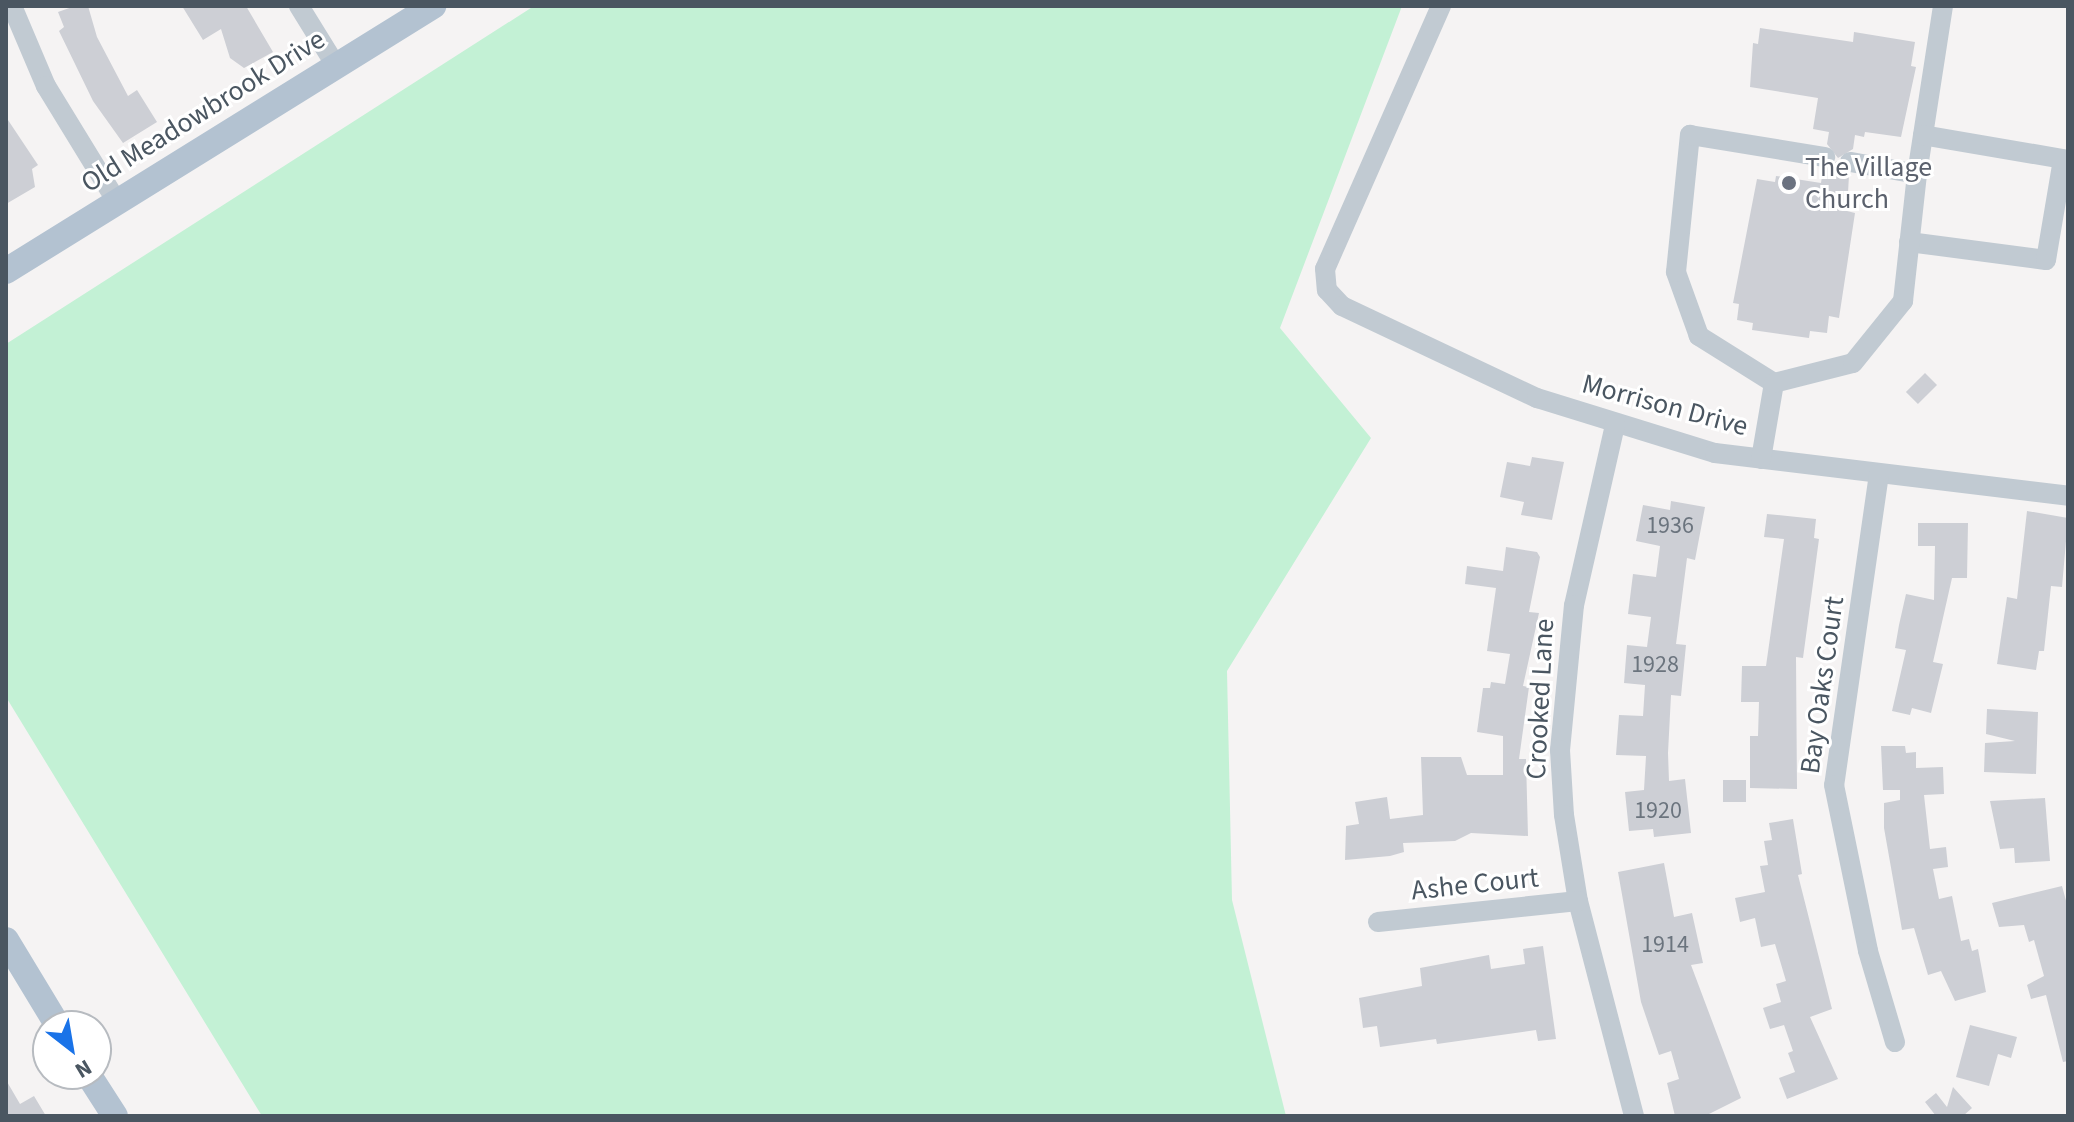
<!DOCTYPE html>
<html>
<head>
<meta charset="utf-8">
<style>
	body { margin:0 }
	#map { position:relative; width:2074px; height:1122px; overflow:hidden; background:#f5f3f3; font-family:"Source Sans 3",sans-serif }
	div>[style] { position:absolute }
	.green>* { inset:0; background:#c3f1d5 }
	.building>* { inset:0; background:#cdcfd5; transform-origin:0 0 }
	.minor>* { height:20px; margin:-10px; padding:0 10px; transform-origin:10px; border-radius:10px; background:#c1cad2 }
	.major>* { height:26px; margin:-13px; padding:0 13px; transform-origin:13px; border-radius:13px; background:#b3c2d1 }
	.dots>* { width:22px; height:22px; translate:-50% -50%; box-sizing:border-box; border:4px solid #fff; border-radius:50% }
	span { translate:-50% -50%; white-space:nowrap; text-align:center; line-height:1.15; -webkit-text-stroke:6px #fff; paint-order:stroke }
	.number-label { font-size:24px; color:#6b747e }
	.number-label span { -webkit-text-stroke-width:0 }
	.street-label { font-size:28px; color:#4a5661 }
	.worship-label { font-size:28px; color:#5b616d }
	.left { translate:0 -50%; text-align:left }
	.frame { position:absolute; inset:0; border:8px solid #4a5661; pointer-events:none }
	.north { position:absolute; left:32px; top:1010px; width:80px; height:80px; box-sizing:border-box; background:#fff; border:2px solid #b7bbc0; border-radius:50%; rotate:149deg; font-size:22px; font-weight:700; line-height:32px; text-align:center; color:#4a5661 }
	.north::after { content:''; display:block; margin:auto; width:28px; height:36px; background:#1a73e8; clip-path:polygon(50% 0,100% 100%,50% 72%,0 100%) }
</style>
</head>
<body>
<div id="map">
	<div class="green">
		<i style="clip-path:polygon(534px 6px,1402px 6px,1280px 328px,1371px 438px,1227px 671px,1232px 900px,1286px 1116px,262px 1116px,6px 697px,6px 344px)"></i>
	</div>
	<div class="building">
		<i style="clip-path:polygon(75px 6px,88px 6px,97px 37px,128px 96px,137px 90px,157px 122px,123px 143px,93px 101px,59px 31px,64px 27px,58px 12px)"></i>
		<i style="clip-path:polygon(182px 6px,246px 6px,273px 52px,244px 68px,230px 58px,221px 29px,203px 40px)"></i>
		<i style="clip-path:polygon(1760px 28px,1853px 42px,1854px 32px,1915px 42px,1911px 66px,1916px 67px,1901px 137px,1865px 132px,1864px 137px,1855px 135px,1853px 149px,1838px 158px,1827px 144px,1829px 132px,1813px 129px,1818px 98px,1750px 87px,1753px 43px,1758px 44px)"></i>
		<i style="clip-path:polygon(6px 117px,38px 165px,32px 169px,35px 187px,6px 204px)"></i>
		<i style="clip-path:polygon(1837px 161px,1849px 175px,1847px 211px,1855px 213px,1839px 318px,1829px 316px,1827px 333px,1810px 331px,1809px 338px,1752px 330px,1753px 323px,1737px 320px,1739px 304px,1733px 303px,1757px 179px,1775px 182px,1776px 176px,1821px 183px,1823px 170px)"></i>
		<i style="left:1925px;top:373px;width:17px;height:27px;rotate:45deg"></i>
		<i style="clip-path:polygon(1532px 457px,1564px 462px,1552px 520px,1521px 515px,1524px 502px,1500px 497px,1507px 462px,1530px 466px)"></i>
		<i style="clip-path:polygon(1671px 501px,1705px 507px,1695px 560px,1687px 558px,1676px 644px,1686px 645px,1681px 696px,1671px 695px,1668px 753px,1669px 781px,1685px 779px,1691px 833px,1654px 837px,1653px 829px,1629px 831px,1625px 792px,1644px 790px,1646px 756px,1616px 755px,1619px 715px,1643px 716px,1645px 685px,1624px 683px,1627px 645px,1647px 647px,1651px 617px,1628px 614px,1633px 574px,1656px 577px,1660px 546px,1636px 541px,1643px 505px,1670px 510px)"></i>
		<i style="clip-path:polygon(2027px 511px,2068px 518px,2062px 587px,2051px 586px,2044px 651px,2039px 651px,2036px 670px,1997px 664px,2007px 597px,2017px 599px)"></i>
		<i style="clip-path:polygon(1767px 514px,1816px 519px,1814px 538px,1819px 539px,1803px 658px,1796px 657px,1797px 789px,1750px 788px,1750px 736px,1758px 736px,1759px 702px,1741px 702px,1742px 666px,1766px 666px,1784px 539px,1764px 537px)"></i>
		<i style="clip-path:polygon(1918px 523px,1968px 523px,1967px 578px,1952px 578px,1933px 662px,1943px 664px,1931px 713px,1912px 708px,1910px 715px,1892px 711px,1906px 650px,1895px 648px,1899px 625px,1906px 594px,1934px 600px,1935px 546px,1918px 546px)"></i>
		<i style="clip-path:polygon(1506px 547px,1537px 552px,1540px 557px,1529px 612px,1539px 613px,1523px 686px,1529px 687px,1519px 759px,1526px 759px,1528px 836px,1471px 833px,1455px 841px,1403px 843px,1404px 852px,1390px 856px,1345px 860px,1346px 826px,1359px 824px,1355px 802px,1387px 797px,1390px 819px,1423px 815px,1421px 757px,1461px 757px,1467px 775px,1503px 775px,1503px 736px,1477px 732px,1483px 688px,1490px 688px,1491px 682px,1505px 684px,1510px 654px,1487px 651px,1496px 588px,1465px 584px,1467px 566px,1503px 571px)"></i>
		<i style="clip-path:polygon(1987px 709px,2038px 712px,2036px 774px,1984px 772px,1985px 743px,2015px 741px,1986px 734px)"></i>
		<i style="clip-path:polygon(1881px 746px,1905px 746px,1906px 753px,1916px 752px,1916px 768px,1943px 767px,1944px 794px,1924px 795px,1930px 849px,1946px 847px,1948px 867px,1933px 869px,1939px 899px,1952px 896px,1961px 941px,1969px 939px,1972px 951px,1978px 949px,1986px 992px,1955px 1001px,1941px 971px,1928px 975px,1914px 928px,1902px 930px,1884px 828px,1884px 803px,1900px 800px,1900px 790px,1883px 790px)"></i>
		<i style="left:1723px;top:780px;width:23px;height:22px"></i>
		<i style="clip-path:polygon(2045px 798px,2050px 861px,2015px 863px,2014px 848px,2000px 849px,1990px 801px)"></i>
		<i style="clip-path:polygon(1793px 819px,1802px 874px,1798px 875px,1832px 1009px,1810px 1017px,1838px 1079px,1787px 1099px,1779px 1078px,1795px 1072px,1788px 1053px,1793px 1051px,1784px 1025px,1770px 1029px,1763px 1008px,1781px 1002px,1776px 984px,1786px 981px,1775px 944px,1761px 947px,1755px 918px,1740px 922px,1735px 898px,1765px 892px,1760px 866px,1768px 865px,1764px 841px,1772px 840px,1769px 823px)"></i>
		<i style="clip-path:polygon(1664px 863px,1674px 917px,1692px 913px,1703px 963px,1691px 965px,1741px 1098px,1705px 1116px,1675px 1116px,1667px 1083px,1679px 1079px,1671px 1051px,1659px 1055px,1641px 1002px,1618px 872px)"></i>
		<i style="clip-path:polygon(2062px 886px,2068px 908px,2068px 1061px,2063px 1062px,2046px 995px,2031px 999px,2027px 985px,2044px 976px,2034px 940px,2029px 942px,2024px 925px,1999px 927px,1992px 903px)"></i>
		<i style="clip-path:polygon(1543px 946px,1556px 1039px,1538px 1041px,1536px 1030px,1437px 1044px,1436px 1039px,1380px 1047px,1377px 1026px,1363px 1028px,1359px 998px,1422px 986px,1420px 968px,1489px 955px,1491px 969px,1525px 964px,1523px 949px)"></i>
		<i style="clip-path:polygon(1970px 1025px,2017px 1037px,2011px 1058px,1998px 1054px,1989px 1086px,1956px 1077px)"></i>
		<i style="clip-path:polygon(6px 1080px,20px 1104px,34px 1096px,46px 1116px,6px 1116px)"></i>
		<i style="clip-path:polygon(1953px 1087px,1972px 1108px,1963px 1116px,1936px 1116px,1925px 1102px,1936px 1093px,1947px 1107px)"></i>
	</div>
	<div class="minor">
		<i style="left:12px;top:6px;width:87px;rotate:67deg"></i>
		<i style="left:46px;top:86px;width:136px;rotate:58.5deg"></i>
		<i style="left:299px;top:6px;width:70px;rotate:58.3deg"></i>
		<i style="left:1441px;top:6px;width:287px;rotate:113.8deg"></i>
		<i style="left:1325px;top:269px;width:21px;rotate:85deg"></i>
		<i style="left:1327px;top:290px;width:22px;rotate:47deg"></i>
		<i style="left:1342px;top:306px;width:216px;rotate:25.3deg"></i>
		<i style="left:1537px;top:398px;width:186px;rotate:17.2deg"></i>
		<i style="left:1715px;top:453px;width:356px;rotate:6.9deg"></i>
		<i style="left:1917px;top:174px;width:170px;rotate:-81.2deg"></i>
		<i style="left:1909px;top:242px;width:138px;rotate:7.5deg"></i>
		<i style="left:2046px;top:260px;width:102px;rotate:-80.4deg"></i>
		<i style="left:2063px;top:159px;width:142px;rotate:-170.3deg"></i>
		<i style="left:1774px;top:383px;width:89px;rotate:-147.9deg"></i>
		<i style="left:1699px;top:336px;width:68px;rotate:-109.8deg"></i>
		<i style="left:1676px;top:272px;width:138px;rotate:-84.2deg"></i>
		<i style="left:1690px;top:135px;width:137px;rotate:9.3deg"></i>
		<i style="left:1615px;top:425px;width:185px;rotate:102.8deg"></i>
		<i style="left:1574px;top:605px;width:146px;rotate:95.5deg"></i>
		<i style="left:1560px;top:750px;width:65px;rotate:86.5deg"></i>
		<i style="left:1564px;top:815px;width:87px;rotate:80.8deg"></i>
		<i style="left:1578px;top:901px;width:222px;rotate:75.4deg"></i>
		<i style="left:1761px;top:459px;width:77px;rotate:-80.3deg"></i>
		<i style="left:1774px;top:383px;width:81px;rotate:-14.2deg"></i>
		<i style="left:1853px;top:363px;width:80px;rotate:-51.1deg"></i>
		<i style="left:1903px;top:301px;width:128px;rotate:-83.7deg"></i>
		<i style="left:1917px;top:174px;width:68px;rotate:-169.8deg"></i>
		<i style="left:1879px;top:474px;width:314px;rotate:98.2deg"></i>
		<i style="left:1834px;top:785px;width:169px;rotate:78.4deg"></i>
		<i style="left:1868px;top:951px;width:95px;rotate:73.5deg"></i>
		<i style="left:1378px;top:922px;width:201px;rotate:-6deg"></i>
	</div>
	<div class="major">
		<i style="left:6px;top:271px;width:503px;rotate:-31.82deg"></i>
		<i style="left:6px;top:940px;width:100px;rotate:58.8deg"></i>
		<i style="left:88px;top:1074px;width:50px;rotate:57.3deg"></i>
	</div>
	<div class="dots">
		<i style="left:1789px;top:183px;background:#6b7280"></i>
	</div>
	<div class="number-label">
		<span style="left:1670px;top:526px">1936</span>
		<span style="left:1655px;top:665px">1928</span>
		<span style="left:1658px;top:811px">1920</span>
		<span style="left:1665px;top:945px">1914</span>
	</div>
	<div class="street-label">
		<span style="left:203px;top:111px;rotate:-32deg">Old Meadowbrook Drive</span>
		<span style="left:1665px;top:405px;rotate:15deg">Morrison Drive</span>
		<span style="left:1822px;top:685px;rotate:-82deg">Bay Oaks Court</span>
		<span style="left:1540px;top:699px;rotate:-87deg">Crooked Lane</span>
		<span style="left:1475px;top:884px;rotate:-6deg">Ashe Court</span>
	</div>
	<div class="worship-label">
		<span class="left" style="left:1805px;top:183px">The Village<br>Church</span>
	</div>
	<div class="frame"></div>
	<div class="north">N</div>
</div>
</body>
</html>
